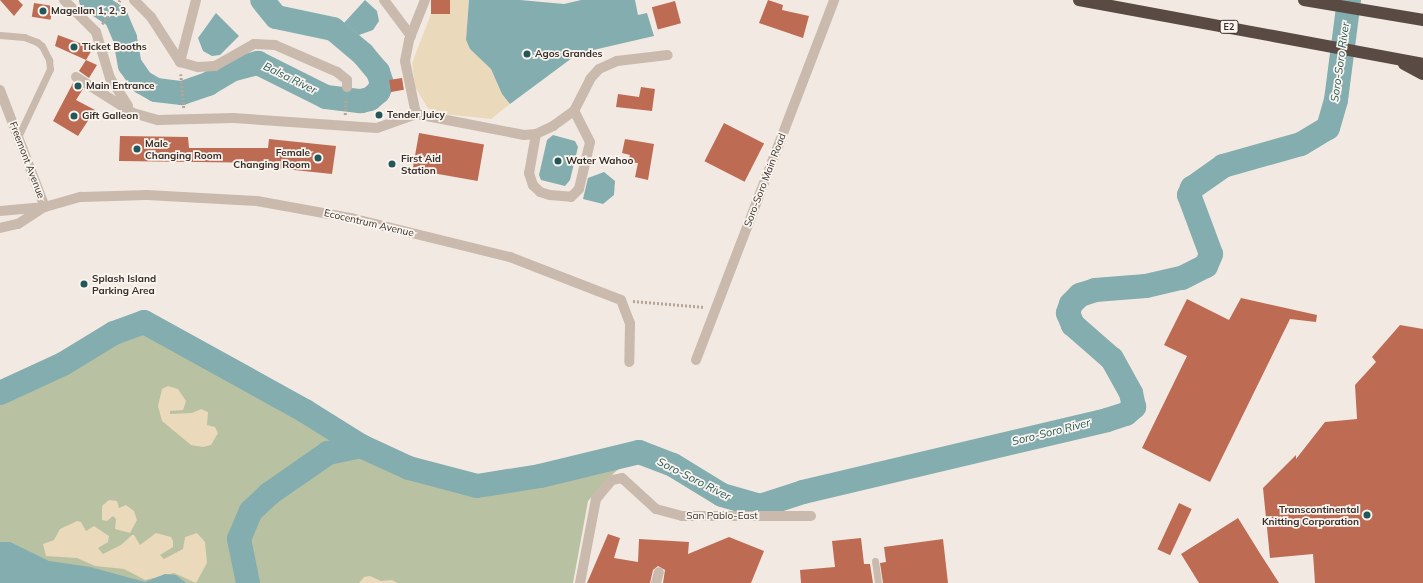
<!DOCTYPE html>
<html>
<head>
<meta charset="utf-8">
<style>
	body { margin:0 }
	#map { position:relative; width:1423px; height:583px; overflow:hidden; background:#f2eae2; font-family:Mulish,sans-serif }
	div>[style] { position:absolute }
	.green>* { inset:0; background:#b8c1a2 }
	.sand>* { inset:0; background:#ebd9bc }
	.water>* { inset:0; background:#83adae }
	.river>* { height:24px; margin:-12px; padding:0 12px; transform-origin:12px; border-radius:12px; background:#83adae }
	.building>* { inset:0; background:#be6b54; transform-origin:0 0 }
	.path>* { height:2.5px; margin-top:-1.25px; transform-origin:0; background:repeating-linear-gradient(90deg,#b6a498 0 2px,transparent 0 4px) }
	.service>* { height:7px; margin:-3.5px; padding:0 3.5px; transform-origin:3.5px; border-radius:3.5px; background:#cabaae }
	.pedestrian>* { height:10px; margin:-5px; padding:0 5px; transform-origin:5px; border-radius:5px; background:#cabaae }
	.minor>* { height:10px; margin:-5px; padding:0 5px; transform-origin:5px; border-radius:5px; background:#cabaae }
	.motorway>* { height:12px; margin:-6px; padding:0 6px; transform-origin:6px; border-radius:6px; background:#5a4a44 }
	.dots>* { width:11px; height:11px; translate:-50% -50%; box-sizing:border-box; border:2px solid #faf4ee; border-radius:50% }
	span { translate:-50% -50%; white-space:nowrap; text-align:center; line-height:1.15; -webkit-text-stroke:3.5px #faf4ee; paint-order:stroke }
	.shield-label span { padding:1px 3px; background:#faf4ee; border:1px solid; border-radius:3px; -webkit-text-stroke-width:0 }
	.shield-label { font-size:9px; color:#39302c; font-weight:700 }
	.poi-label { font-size:10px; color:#39302c; font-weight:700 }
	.left { translate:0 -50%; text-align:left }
	.right { translate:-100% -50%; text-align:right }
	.street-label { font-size:10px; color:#39302c }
	.water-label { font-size:11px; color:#245759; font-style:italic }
</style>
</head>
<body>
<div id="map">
	<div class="green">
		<i style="clip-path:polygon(144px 322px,305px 411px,361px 446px,409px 468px,477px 486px,540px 476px,639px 452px,608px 478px,588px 501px,573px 583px,0 583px,0 393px,63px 364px,114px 333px)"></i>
	</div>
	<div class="sand">
		<i style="clip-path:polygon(431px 0,469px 0,466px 40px,470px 49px,491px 69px,502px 94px,510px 104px,491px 119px,434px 113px,427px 107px,415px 87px,412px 63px,431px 14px)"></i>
		<i style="clip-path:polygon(168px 386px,178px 389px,186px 401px,183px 410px,170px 411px,170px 414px,192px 413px,201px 409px,208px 412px,207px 425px,215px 427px,218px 433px,211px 445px,203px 447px,191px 445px,162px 421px,158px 406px,162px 389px)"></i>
		<i style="clip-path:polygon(109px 500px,117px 501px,119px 508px,126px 505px,134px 511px,137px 520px,130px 533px,115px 529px,116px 519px,113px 516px,107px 521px,102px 520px,102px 506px)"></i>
		<i style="clip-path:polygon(77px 521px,81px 522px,86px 531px,94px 526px,109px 536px,108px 542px,98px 548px,103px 554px,121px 545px,132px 535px,134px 535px,140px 545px,156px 533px,171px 537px,173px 541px,173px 547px,160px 555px,164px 559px,183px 549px,185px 537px,197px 533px,205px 542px,207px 563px,196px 583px,174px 573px,145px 580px,124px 569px,95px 566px,77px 558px,46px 556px,43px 544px,54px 540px,60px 529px)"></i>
		<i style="clip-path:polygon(370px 576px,381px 581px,392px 580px,397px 583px,359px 583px,364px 577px)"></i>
	</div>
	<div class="water">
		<i style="clip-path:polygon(365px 0,377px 11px,379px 21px,373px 30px,359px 35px,344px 23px)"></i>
		<i style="clip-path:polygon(469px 0,520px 0,564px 4px,581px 0,635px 0,638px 15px,647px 13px,654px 36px,589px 51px,572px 58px,510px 104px,502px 94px,491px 69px,470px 49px,466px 40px)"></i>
		<i style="clip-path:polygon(216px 13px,239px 36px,220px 55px,212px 56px,203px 51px,198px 38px)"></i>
		<i style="clip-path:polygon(553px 135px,575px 141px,578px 147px,570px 180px,565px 186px,541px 180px,539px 175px,547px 140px)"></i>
		<i style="clip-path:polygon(604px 172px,615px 181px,614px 195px,603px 204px,583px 199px,588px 178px)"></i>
		<i style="clip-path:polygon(0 542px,10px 542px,49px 561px,90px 567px,145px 582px,165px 574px,176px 575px,186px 583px,0 583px)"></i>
	</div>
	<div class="river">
		<i style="left:91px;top:0;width:30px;rotate:34deg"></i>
		<i style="left:116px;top:17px;width:23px;rotate:67deg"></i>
		<i style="left:125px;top:38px;width:27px;rotate:80deg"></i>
		<i style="left:130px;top:65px;width:21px;rotate:55deg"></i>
		<i style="left:142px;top:82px;width:16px;rotate:30deg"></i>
		<i style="left:156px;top:90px;width:26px;rotate:7deg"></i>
		<i style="left:182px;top:93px;width:28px;rotate:-19deg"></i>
		<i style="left:208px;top:84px;width:27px;rotate:-31deg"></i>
		<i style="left:231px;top:70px;width:28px;rotate:-15deg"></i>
		<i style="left:258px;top:63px;width:76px;rotate:26.6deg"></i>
		<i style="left:326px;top:97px;width:35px;rotate:7deg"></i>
		<i style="left:361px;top:101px;width:9px;rotate:-13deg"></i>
		<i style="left:370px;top:99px;width:11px;rotate:-41deg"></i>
		<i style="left:378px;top:92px;width:9px;rotate:-63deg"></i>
		<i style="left:382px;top:84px;width:13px;rotate:-108deg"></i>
		<i style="left:378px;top:72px;width:23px;rotate:-130deg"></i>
		<i style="left:363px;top:54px;width:39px;rotate:-140deg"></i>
		<i style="left:333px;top:29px;width:58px;rotate:-168.1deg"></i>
		<i style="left:276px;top:17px;width:22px;rotate:-129deg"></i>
		<i style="left:0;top:393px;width:69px;rotate:-24.7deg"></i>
		<i style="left:63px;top:364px;width:60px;rotate:-31.3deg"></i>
		<i style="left:114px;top:333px;width:32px;rotate:-20deg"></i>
		<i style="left:144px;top:322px;width:184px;rotate:28.9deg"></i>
		<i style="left:305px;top:411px;width:66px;rotate:32deg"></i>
		<i style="left:361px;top:446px;width:53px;rotate:24.6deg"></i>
		<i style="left:409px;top:468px;width:70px;rotate:14.8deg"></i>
		<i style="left:477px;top:486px;width:64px;rotate:-9deg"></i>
		<i style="left:540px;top:476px;width:102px;rotate:-13.6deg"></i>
		<i style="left:639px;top:452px;width:36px;rotate:21deg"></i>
		<i style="left:673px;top:465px;width:57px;rotate:31.5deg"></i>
		<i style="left:722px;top:495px;width:40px;rotate:16deg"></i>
		<i style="left:760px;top:506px;width:45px;rotate:-18deg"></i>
		<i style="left:803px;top:492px;width:312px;rotate:-13.3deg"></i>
		<i style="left:1107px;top:420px;width:20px;rotate:-18deg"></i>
		<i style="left:1126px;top:414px;width:11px;rotate:-41deg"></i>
		<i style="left:1134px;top:407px;width:14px;rotate:-102deg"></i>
		<i style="left:1131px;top:393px;width:39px;rotate:-119deg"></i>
		<i style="left:1112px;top:359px;width:52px;rotate:-138.9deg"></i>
		<i style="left:1073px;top:325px;width:13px;rotate:-113deg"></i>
		<i style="left:1068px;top:313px;width:9px;rotate:-72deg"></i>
		<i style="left:1071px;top:304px;width:13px;rotate:-45deg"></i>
		<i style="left:1080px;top:295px;width:16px;rotate:-18deg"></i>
		<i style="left:1095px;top:290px;width:51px;rotate:-4.5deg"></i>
		<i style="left:1146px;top:286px;width:37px;rotate:-13deg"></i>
		<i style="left:1182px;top:278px;width:27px;rotate:-27deg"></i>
		<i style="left:1206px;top:266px;width:13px;rotate:-67deg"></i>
		<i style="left:1211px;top:254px;width:63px;rotate:-110.4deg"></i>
		<i style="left:1189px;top:195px;width:8px;rotate:-67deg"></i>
		<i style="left:1192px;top:188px;width:38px;rotate:-35deg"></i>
		<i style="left:1223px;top:166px;width:81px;rotate:-15.8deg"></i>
		<i style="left:1301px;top:144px;width:31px;rotate:-31deg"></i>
		<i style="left:1328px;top:128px;width:29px;rotate:-74deg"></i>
		<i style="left:1336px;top:100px;width:101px;rotate:-82.6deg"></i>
		<i style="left:248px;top:583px;width:45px;rotate:-101.6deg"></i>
		<i style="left:239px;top:539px;width:30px;rotate:-67deg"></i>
		<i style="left:251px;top:511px;width:25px;rotate:-43deg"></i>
		<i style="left:269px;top:494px;width:72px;rotate:-34.8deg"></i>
		<i style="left:328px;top:453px;width:34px;rotate:-12deg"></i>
	</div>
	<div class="building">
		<i style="clip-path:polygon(0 0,18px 0,23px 5px,14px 16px)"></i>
		<i style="left:431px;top:0;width:19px;height:14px"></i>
		<i style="clip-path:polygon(768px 0,783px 5px,782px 10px,809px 16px,803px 38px,759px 23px)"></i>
		<i style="left:675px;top:1px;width:23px;height:24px;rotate:75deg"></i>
		<i style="left:34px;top:3px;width:19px;height:14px;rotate:9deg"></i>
		<i style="clip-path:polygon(58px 35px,93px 48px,86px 60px,55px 46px)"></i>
		<i style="clip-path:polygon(86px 60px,97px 65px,89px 78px,79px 71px)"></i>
		<i style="left:402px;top:78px;width:12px;height:13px;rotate:81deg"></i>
		<i style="clip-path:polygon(73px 83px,83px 89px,76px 100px,95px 110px,78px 136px,53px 121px)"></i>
		<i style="clip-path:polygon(641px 87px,655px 89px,652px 111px,616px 107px,618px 94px,639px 97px)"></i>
		<i style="left:724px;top:123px;width:45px;height:43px;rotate:27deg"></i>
		<i style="left:419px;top:133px;width:66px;height:37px;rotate:10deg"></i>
		<i style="clip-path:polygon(120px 136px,188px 137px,189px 148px,268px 148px,269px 139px,336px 146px,332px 174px,266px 167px,266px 163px,119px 161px)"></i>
		<i style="clip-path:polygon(625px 139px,654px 144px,648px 180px,635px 177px,638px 163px,628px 162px,630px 155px,622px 153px)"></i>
		<i style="clip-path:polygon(1241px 298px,1317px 315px,1316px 322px,1290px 319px,1210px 482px,1142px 448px,1187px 356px,1164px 345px,1187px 299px,1229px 320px)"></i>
		<i style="clip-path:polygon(1400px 325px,1423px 329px,1423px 583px,1315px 583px,1313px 554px,1270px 558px,1263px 488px,1296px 455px,1296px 459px,1325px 422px,1357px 419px,1355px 385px,1376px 362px,1372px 357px)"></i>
		<i style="left:1179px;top:503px;width:14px;height:51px;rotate:25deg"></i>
		<i style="clip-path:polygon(1238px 518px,1261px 555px,1279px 583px,1199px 583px,1181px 554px)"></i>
		<i style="clip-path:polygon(608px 534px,620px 538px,614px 558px,638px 562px,639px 539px,689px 542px,688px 554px,729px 537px,764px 551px,751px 583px,663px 583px,665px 570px,658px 566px,653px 570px,650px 583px,587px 583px)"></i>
		<i style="clip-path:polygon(861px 538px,864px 564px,870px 564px,873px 583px,801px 583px,800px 570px,835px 567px,832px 541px)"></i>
		<i style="clip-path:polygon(943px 539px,948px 583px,883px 583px,880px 563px,886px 562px,884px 547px)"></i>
	</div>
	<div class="path">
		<i style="left:102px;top:24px;width:30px;rotate:-53deg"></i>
		<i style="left:181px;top:74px;width:35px;rotate:85deg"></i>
		<i style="left:345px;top:115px;width:17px;rotate:-87deg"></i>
		<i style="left:633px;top:301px;width:72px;rotate:4.8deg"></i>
	</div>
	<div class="service">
		<i style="left:0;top:35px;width:24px;rotate:5deg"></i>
		<i style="left:24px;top:37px;width:14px;rotate:21deg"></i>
		<i style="left:37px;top:42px;width:6px;rotate:39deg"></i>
		<i style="left:42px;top:46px;width:16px;rotate:63deg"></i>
		<i style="left:49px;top:60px;width:9px;rotate:84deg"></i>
		<i style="left:50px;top:69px;width:75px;rotate:115.2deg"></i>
		<i style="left:875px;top:561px;width:22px;rotate:82deg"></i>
	</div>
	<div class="pedestrian">
		<i style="left:64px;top:0;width:45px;rotate:45deg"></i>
		<i style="left:96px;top:32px;width:48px;rotate:73.1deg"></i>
		<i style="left:110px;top:78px;width:33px;rotate:57deg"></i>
		<i style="left:134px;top:0;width:24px;rotate:45deg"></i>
		<i style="left:151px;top:17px;width:54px;rotate:57.2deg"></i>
		<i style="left:180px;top:62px;width:19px;rotate:16deg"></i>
		<i style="left:198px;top:67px;width:17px;rotate:-3deg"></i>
		<i style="left:215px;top:66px;width:45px;rotate:-29.4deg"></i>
		<i style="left:254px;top:44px;width:21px;rotate:3deg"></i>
		<i style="left:275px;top:45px;width:68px;rotate:23.5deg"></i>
		<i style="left:337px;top:72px;width:13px;rotate:39deg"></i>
		<i style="left:347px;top:80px;width:7px;rotate:90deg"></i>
		<i style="left:384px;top:0;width:45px;rotate:53.1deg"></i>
		<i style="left:180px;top:62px;width:64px;rotate:-75.5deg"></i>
		<i style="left:76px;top:77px;width:67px;rotate:32.3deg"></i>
		<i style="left:133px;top:113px;width:26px;rotate:16deg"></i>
		<i style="left:158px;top:120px;width:75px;rotate:-1.5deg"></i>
		<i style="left:233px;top:118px;width:144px;rotate:4deg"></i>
		<i style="left:377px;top:128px;width:41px;rotate:-19.7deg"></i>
		<i style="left:416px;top:114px;width:110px;rotate:11deg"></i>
		<i style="left:524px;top:135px;width:12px;rotate:-5deg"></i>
		<i style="left:536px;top:134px;width:19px;rotate:-25deg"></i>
		<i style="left:553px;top:126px;width:26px;rotate:-36deg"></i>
		<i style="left:574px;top:111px;width:36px;rotate:-63deg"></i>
		<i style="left:590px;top:79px;width:13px;rotate:-48deg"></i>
		<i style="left:599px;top:69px;width:20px;rotate:-24deg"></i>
		<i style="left:617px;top:61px;width:51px;rotate:-6.7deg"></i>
		<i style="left:416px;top:114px;width:54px;rotate:-101.7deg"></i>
		<i style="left:405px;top:61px;width:21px;rotate:-79deg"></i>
		<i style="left:409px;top:40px;width:43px;rotate:-68.2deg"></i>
		<i style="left:536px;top:134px;width:40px;rotate:100deg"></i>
		<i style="left:529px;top:173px;width:13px;rotate:72deg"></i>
		<i style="left:533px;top:185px;width:10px;rotate:45deg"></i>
		<i style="left:540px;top:192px;width:10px;rotate:17deg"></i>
		<i style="left:550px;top:195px;width:21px;rotate:5deg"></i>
		<i style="left:571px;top:197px;width:11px;rotate:-45deg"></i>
		<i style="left:579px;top:189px;width:48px;rotate:-76.8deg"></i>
		<i style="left:590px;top:142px;width:35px;rotate:-117deg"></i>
	</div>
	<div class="minor">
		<i style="left:0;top:90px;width:125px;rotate:69deg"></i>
		<i style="left:0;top:211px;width:45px;rotate:-5.1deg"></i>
		<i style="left:45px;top:207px;width:37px;rotate:-16deg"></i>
		<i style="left:81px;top:197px;width:66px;rotate:-1.7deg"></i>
		<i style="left:147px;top:195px;width:110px;rotate:3.1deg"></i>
		<i style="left:257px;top:201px;width:96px;rotate:10.3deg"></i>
		<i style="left:351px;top:218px;width:164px;rotate:13.8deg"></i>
		<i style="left:510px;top:257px;width:119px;rotate:21.2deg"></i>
		<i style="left:621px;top:300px;width:25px;rotate:69deg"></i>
		<i style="left:630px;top:323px;width:39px;rotate:91deg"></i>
		<i style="left:0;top:228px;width:18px;rotate:-13deg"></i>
		<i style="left:18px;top:224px;width:30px;rotate:-33deg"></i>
		<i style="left:696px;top:360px;width:386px;rotate:-69deg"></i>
		<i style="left:580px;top:583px;width:86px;rotate:-79.2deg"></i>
		<i style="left:596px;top:499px;width:25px;rotate:-50deg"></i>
		<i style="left:612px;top:480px;width:10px;rotate:-11deg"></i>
		<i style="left:622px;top:478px;width:46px;rotate:42.4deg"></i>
		<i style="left:656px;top:509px;width:27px;rotate:15deg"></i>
		<i style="left:682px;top:516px;width:129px"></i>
		<i style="left:656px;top:583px;width:11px;rotate:-75deg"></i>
	</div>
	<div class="motorway">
		<i style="left:1079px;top:0;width:350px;rotate:10.5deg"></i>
		<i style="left:1304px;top:0;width:121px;rotate:9.5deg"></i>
		<i style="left:1404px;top:64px;width:21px;rotate:28deg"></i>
	</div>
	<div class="dots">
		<i style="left:43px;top:11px;background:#245759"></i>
		<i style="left:74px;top:47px;background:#245759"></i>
		<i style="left:527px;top:54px;background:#245759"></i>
		<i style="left:78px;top:86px;background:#245759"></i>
		<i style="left:379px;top:115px;background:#245759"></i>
		<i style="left:74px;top:116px;background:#245759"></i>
		<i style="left:137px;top:149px;background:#245759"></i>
		<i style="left:318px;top:158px;background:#245759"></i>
		<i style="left:558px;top:161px;background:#245759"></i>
		<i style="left:392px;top:164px;background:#245759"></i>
		<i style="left:84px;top:284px;background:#245759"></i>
		<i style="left:1367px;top:515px;background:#245759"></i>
	</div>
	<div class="shield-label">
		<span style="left:1229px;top:27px">E2</span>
	</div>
	<div class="poi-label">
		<span class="left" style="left:51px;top:11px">Magellan 1, 2, 3</span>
		<span class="left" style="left:82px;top:47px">Ticket Booths</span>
		<span class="left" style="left:535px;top:54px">Agos Grandes</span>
		<span class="left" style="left:86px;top:86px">Main Entrance</span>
		<span class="left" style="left:387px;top:115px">Tender Juicy</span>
		<span class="left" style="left:82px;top:116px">Gift Galleon</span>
		<span class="left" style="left:145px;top:149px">Male<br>Changing Room</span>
		<span class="right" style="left:310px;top:158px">Female<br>Changing Room</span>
		<span class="left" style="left:401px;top:164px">First Aid<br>Station</span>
		<span class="left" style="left:566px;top:161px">Water Wahoo</span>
		<span class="left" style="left:92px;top:284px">Splash Island<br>Parking Area</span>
		<span class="right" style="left:1359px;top:515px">Transcontinental<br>Knitting Corporation</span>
	</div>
	<div class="street-label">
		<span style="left:27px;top:160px;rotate:69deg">Freemont Avenue</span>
		<span style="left:765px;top:180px;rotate:-69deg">Soro-Soro Main Road</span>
		<span style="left:369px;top:223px;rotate:13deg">Ecocentrum Avenue</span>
		<span style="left:722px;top:516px">San Pablo-East</span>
	</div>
	<div class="water-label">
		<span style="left:1340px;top:62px;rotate:-82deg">Soro-Soro River</span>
		<span style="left:290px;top:78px;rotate:26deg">Balsa River</span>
		<span style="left:1051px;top:432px;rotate:-14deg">Soro-Soro River</span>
		<span style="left:694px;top:479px;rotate:27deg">Soro-Soro River</span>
	</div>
</div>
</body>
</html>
